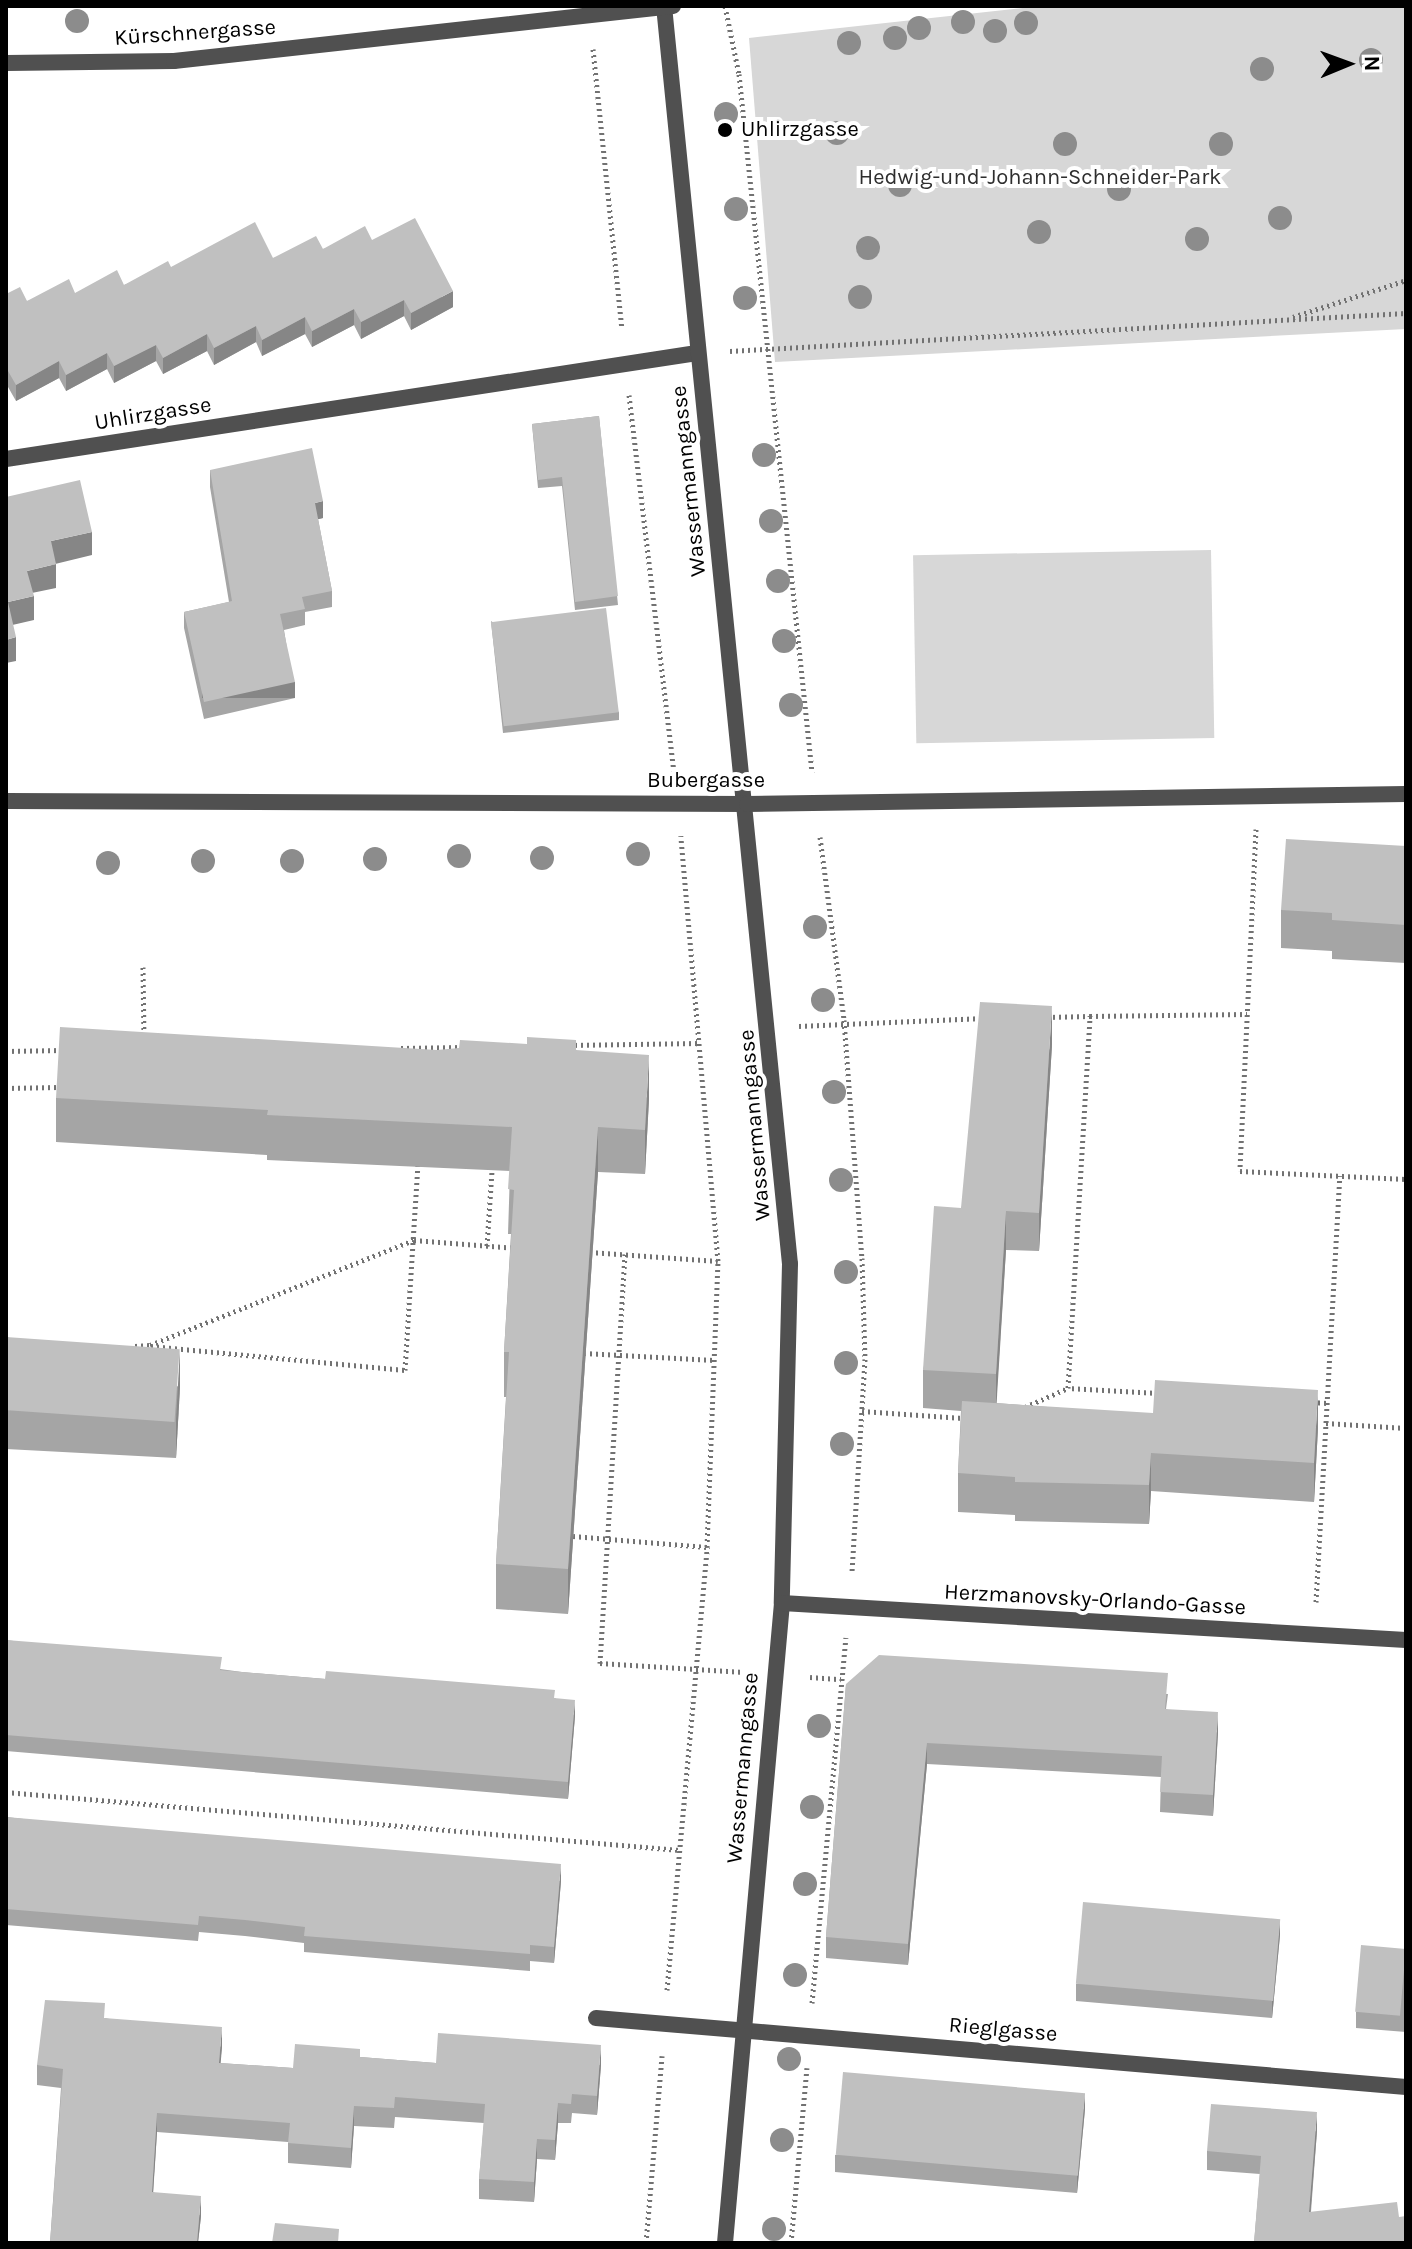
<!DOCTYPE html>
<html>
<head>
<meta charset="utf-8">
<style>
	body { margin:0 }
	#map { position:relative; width:1412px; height:2249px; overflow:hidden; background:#fff; font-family:Karla,sans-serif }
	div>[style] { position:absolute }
	.green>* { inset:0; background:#d7d7d7; transform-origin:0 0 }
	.path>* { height:5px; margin-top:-2.5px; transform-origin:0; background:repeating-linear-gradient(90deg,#727272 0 2px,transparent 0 6px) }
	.service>* { height:16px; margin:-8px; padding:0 8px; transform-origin:8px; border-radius:8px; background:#505050 }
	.minor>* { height:16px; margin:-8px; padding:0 8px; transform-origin:8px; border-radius:8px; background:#505050 }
	.trees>* { width:24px; height:24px; margin:-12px; border-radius:50%; background:#8c8c8c }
	.wall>* { inset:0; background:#a5a5a5 }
	.shaded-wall>* { inset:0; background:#868686; transform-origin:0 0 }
	.building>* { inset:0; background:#c0c0c0; transform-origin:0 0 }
	.dots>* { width:22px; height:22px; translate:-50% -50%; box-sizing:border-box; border:4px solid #fff; border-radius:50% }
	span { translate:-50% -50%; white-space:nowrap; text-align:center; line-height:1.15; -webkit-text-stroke:8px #fff; paint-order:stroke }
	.street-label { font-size:22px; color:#000 }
	.poi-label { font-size:22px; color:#000 }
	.left { translate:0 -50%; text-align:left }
	.park-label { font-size:22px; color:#2e2e2e }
	.frame { position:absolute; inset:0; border:8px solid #000; pointer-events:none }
	.north { position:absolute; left:1308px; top:24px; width:80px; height:80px; -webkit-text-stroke:6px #fff; paint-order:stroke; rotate:89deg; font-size:22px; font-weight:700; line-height:32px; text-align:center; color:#000 }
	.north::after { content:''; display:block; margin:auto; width:28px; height:36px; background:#000; clip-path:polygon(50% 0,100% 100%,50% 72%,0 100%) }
</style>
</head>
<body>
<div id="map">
	<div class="green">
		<i style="clip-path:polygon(1040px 6px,1406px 6px,1406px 329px,775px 362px,749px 38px)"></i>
		<i style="left:1211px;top:550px;width:188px;height:298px;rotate:89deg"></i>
	</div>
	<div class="path">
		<i style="left:725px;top:6px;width:69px;rotate:78.4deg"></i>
		<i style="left:739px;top:74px;width:702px;rotate:84.03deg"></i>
		<i style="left:593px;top:49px;width:281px;rotate:84.1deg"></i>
		<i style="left:1293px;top:317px;width:119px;rotate:-18.1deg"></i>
		<i style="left:730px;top:351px;width:677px;rotate:-3.22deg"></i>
		<i style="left:629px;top:395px;width:378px;rotate:83.2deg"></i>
		<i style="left:1256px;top:829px;width:342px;rotate:92.7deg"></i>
		<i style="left:1240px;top:1171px;width:166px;rotate:2.8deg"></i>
		<i style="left:820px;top:837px;width:185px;rotate:82.5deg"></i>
		<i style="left:844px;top:1020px;width:239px;rotate:85.7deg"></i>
		<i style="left:862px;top:1258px;width:101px;rotate:88.3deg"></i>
		<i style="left:865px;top:1359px;width:213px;rotate:93.5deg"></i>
		<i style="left:143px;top:967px;width:69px;rotate:89.2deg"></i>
		<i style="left:1047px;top:1017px;width:43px;rotate:-1.3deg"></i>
		<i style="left:799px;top:1026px;width:186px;rotate:-2.5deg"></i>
		<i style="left:569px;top:1045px;width:131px;rotate:-0.9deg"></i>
		<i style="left:401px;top:1048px;width:62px;rotate:-0.9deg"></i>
		<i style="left:6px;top:1051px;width:57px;rotate:-1deg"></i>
		<i style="left:6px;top:1088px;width:53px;rotate:-1.1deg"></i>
		<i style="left:487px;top:1246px;width:76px;rotate:-86.2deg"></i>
		<i style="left:590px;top:1252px;width:128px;rotate:4deg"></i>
		<i style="left:625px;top:1254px;width:410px;rotate:93.5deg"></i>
		<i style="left:600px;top:1663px;width:144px;rotate:3.6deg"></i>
		<i style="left:135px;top:1346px;width:15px;rotate:-4deg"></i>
		<i style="left:150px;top:1345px;width:284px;rotate:-21.7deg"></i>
		<i style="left:414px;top:1240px;width:103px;rotate:4.4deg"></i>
		<i style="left:151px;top:1346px;width:255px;rotate:5.4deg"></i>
		<i style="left:405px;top:1370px;width:205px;rotate:-86.4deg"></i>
		<i style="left:584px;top:1353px;width:130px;rotate:3.1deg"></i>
		<i style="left:1158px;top:1393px;width:90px;rotate:-176.8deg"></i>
		<i style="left:1068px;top:1388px;width:373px;rotate:-86.6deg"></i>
		<i style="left:1090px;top:1016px;width:157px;rotate:-0.7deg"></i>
		<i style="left:1312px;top:1402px;width:15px;rotate:4deg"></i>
		<i style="left:1025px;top:1407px;width:47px;rotate:-23.8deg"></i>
		<i style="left:862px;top:1411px;width:101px;rotate:4deg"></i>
		<i style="left:1326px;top:1423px;width:80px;rotate:3.6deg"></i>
		<i style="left:573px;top:1536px;width:134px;rotate:4.7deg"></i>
		<i style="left:1316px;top:1602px;width:427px;rotate:-86.8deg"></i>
		<i style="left:810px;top:1677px;width:31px;rotate:4deg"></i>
		<i style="left:6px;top:1792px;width:676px;rotate:4.92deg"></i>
		<i style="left:667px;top:1990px;width:445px;rotate:-84.8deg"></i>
		<i style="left:707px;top:1547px;width:286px;rotate:-87.8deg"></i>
		<i style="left:718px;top:1261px;width:427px;rotate:-95deg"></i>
		<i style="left:812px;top:2003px;width:367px;rotate:-84.7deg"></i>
		<i style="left:646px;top:2243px;width:188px;rotate:-85.1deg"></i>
		<i style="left:791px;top:2243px;width:176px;rotate:-84.8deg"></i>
	</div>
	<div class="service">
		<i style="left:6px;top:459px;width:699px;rotate:-8.72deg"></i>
		<i style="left:596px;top:2018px;width:813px;rotate:4.87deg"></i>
	</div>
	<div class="minor">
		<i style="left:664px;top:6px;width:1264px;rotate:84.28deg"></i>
		<i style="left:790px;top:1264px;width:339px;rotate:91.4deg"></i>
		<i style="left:782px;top:1603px;width:643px;rotate:95.09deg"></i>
		<i style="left:6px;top:63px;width:168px;rotate:-0.7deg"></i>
		<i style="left:174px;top:61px;width:502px;rotate:-6.29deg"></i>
		<i style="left:6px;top:801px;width:741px;rotate:0.23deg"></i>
		<i style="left:747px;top:804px;width:659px;rotate:-0.87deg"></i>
		<i style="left:782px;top:1603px;width:625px;rotate:3.39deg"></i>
	</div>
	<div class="trees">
		<i style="left:77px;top:21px"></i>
		<i style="left:963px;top:22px"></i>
		<i style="left:1026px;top:23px"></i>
		<i style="left:919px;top:28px"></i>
		<i style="left:995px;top:31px"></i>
		<i style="left:895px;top:38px"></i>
		<i style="left:849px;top:43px"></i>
		<i style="left:1371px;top:60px"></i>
		<i style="left:1262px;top:69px"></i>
		<i style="left:726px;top:114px"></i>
		<i style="left:837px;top:133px"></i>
		<i style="left:1065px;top:144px"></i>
		<i style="left:1221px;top:144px"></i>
		<i style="left:900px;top:185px"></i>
		<i style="left:1119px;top:189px"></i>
		<i style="left:736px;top:209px"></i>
		<i style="left:1280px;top:218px"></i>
		<i style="left:1039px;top:232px"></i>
		<i style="left:1197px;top:239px"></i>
		<i style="left:868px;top:248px"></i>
		<i style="left:860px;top:297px"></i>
		<i style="left:745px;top:298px"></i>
		<i style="left:764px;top:455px"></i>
		<i style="left:771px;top:521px"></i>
		<i style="left:778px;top:581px"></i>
		<i style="left:784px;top:641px"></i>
		<i style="left:791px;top:705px"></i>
		<i style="left:638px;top:854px"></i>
		<i style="left:459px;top:856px"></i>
		<i style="left:542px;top:858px"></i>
		<i style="left:375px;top:859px"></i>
		<i style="left:203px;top:861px"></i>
		<i style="left:292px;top:861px"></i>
		<i style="left:108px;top:863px"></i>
		<i style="left:815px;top:927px"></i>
		<i style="left:823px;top:1000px"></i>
		<i style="left:834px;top:1092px"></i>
		<i style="left:841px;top:1180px"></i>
		<i style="left:846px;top:1272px"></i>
		<i style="left:846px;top:1363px"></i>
		<i style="left:842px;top:1444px"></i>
		<i style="left:819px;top:1726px"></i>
		<i style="left:812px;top:1807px"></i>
		<i style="left:805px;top:1884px"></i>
		<i style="left:795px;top:1975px"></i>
		<i style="left:789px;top:2059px"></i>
		<i style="left:782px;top:2140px"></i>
		<i style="left:774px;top:2229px"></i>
	</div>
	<div class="wall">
		<i style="clip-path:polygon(372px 240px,453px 307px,411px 330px,404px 316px,361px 339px,354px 325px,312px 347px,305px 334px,262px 356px,256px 342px,214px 365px,207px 351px,163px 374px,156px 361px,114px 383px,107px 369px,66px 391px,59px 378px,16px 401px,8px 387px,6px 388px,6px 294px,27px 301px,124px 285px,171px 267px,273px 258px)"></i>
		<i style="clip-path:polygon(599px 416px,618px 605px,575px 610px,562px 486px,538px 488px,532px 424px)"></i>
		<i style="clip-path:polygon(210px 470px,323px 518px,318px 519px,332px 591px,332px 607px,305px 612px,305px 625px,284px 630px,295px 698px,204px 719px,184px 628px,184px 612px,229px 602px,210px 487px)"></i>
		<i style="clip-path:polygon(491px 621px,619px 712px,619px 720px,503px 733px)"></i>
		<i style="clip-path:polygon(1406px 846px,1406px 963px,1332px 959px,1332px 951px,1281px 948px,1281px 910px)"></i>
		<i style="clip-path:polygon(1052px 1045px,1039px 1251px,1006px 1250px,996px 1403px,1318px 1428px,1314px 1502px,1151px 1491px,1149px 1524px,1015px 1521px,1015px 1515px,958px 1512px,958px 1473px,961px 1411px,923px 1408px,923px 1370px,961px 1208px)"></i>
		<i style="clip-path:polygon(437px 1050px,576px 1050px,649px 1099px,645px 1174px,598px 1172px,568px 1614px,496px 1609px,496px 1564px,506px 1397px,504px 1397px,504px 1352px,511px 1234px,508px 1234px,510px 1171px,267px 1160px,267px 1155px,56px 1142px,56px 1098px)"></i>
		<i style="clip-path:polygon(6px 1337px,180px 1387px,176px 1458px,6px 1449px)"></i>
		<i style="clip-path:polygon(6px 1640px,242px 1672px,555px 1698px,575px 1716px,568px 1799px,6px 1751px)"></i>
		<i style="clip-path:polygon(846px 1684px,1168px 1694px,1166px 1709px,1218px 1733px,1213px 1816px,1160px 1812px,1161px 1777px,927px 1764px,908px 1965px,826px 1958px,826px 1937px)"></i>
		<i style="clip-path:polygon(6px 1817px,561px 1881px,554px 1963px,530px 1961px,530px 1971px,304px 1952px,304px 1943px,245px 1936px,199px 1932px,198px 1941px,6px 1925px)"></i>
		<i style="clip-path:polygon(1280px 1935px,1272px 2018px,1076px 2001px,1076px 1984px)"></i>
		<i style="clip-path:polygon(1406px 1949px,1406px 2032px,1356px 2028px,1356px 2012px)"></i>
		<i style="clip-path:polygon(105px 2018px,222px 2047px,220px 2063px,293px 2068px,360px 2057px,436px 2063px,601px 2065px,597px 2115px,572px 2113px,571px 2123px,558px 2123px,555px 2160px,537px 2159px,534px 2202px,479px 2199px,479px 2179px,484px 2123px,395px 2117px,394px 2128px,354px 2126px,351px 2168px,288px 2163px,288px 2142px,157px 2132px,153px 2192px,201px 2216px,198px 2242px,50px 2243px,61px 2088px,37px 2085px,37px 2065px)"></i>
		<i style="clip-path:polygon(1085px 2109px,1077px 2193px,835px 2172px,835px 2155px)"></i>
		<i style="clip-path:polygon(1317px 2131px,1311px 2212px,1399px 2217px,1254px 2243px,1260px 2174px,1207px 2170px,1207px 2151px)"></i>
	</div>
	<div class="shaded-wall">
		<i style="clip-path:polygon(453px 291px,453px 307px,411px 330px,411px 313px)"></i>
		<i style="clip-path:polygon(404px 300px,404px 316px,361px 339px,361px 322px)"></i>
		<i style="clip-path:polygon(354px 309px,354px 325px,312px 347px,312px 331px)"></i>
		<i style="clip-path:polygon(305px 317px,305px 334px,262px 356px,262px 340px)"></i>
		<i style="clip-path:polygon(256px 326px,256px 342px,214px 365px,214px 348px)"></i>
		<i style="clip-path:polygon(207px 334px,207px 351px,163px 374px,163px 358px)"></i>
		<i style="clip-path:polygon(156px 345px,156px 361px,114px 383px,114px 366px)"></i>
		<i style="clip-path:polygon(107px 353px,107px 369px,66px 391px,66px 375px)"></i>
		<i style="clip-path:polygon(59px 361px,59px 378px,16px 401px,16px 385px)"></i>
		<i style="left:8px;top:371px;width:16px;height:2px;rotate:90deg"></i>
		<i style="clip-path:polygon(323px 501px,323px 518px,315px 520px,315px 503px)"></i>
		<i style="clip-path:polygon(92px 532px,92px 555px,51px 565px,51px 541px)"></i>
		<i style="clip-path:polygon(56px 564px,56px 588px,27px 594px,27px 571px)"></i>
		<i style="clip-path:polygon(34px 596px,34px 620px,8px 626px,8px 602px)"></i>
		<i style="clip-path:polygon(16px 637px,16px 661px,6px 663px,6px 640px)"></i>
		<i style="left:295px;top:682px;width:16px;height:93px;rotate:90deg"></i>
		<i style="clip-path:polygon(1052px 1006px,1052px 1045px,1039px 1251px,1039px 1213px)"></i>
		<i style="clip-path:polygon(649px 1055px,649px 1099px,645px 1174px,645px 1130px)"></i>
		<i style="clip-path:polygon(598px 1127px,598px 1172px,568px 1614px,568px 1569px)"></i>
		<i style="clip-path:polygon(1006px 1211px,1006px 1250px,996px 1413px,996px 1374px)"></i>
		<i style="clip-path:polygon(180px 1348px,180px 1387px,176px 1458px,176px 1420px)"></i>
		<i style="clip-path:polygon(1318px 1390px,1318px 1428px,1314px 1502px,1314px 1463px)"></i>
		<i style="clip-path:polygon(1151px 1453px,1151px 1491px,1149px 1524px,1149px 1485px)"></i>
		<i style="clip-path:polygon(575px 1700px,575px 1716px,568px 1799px,568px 1782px)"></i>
		<i style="clip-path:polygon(1218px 1712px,1218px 1733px,1213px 1816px,1213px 1795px)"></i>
		<i style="clip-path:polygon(927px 1743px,927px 1764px,908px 1965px,908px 1944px)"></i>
		<i style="clip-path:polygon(561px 1864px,561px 1881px,554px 1963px,554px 1947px)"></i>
		<i style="clip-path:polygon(1280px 1919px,1280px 1935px,1272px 2018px,1272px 2002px)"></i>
		<i style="clip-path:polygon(222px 2027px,222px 2047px,219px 2083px,219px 2063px)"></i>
		<i style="clip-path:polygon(601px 2045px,601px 2065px,597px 2115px,597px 2096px)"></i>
		<i style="clip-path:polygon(1085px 2093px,1085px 2109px,1077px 2193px,1077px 2177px)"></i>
		<i style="clip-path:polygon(558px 2103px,558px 2123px,555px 2160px,555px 2140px)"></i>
		<i style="clip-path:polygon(354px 2106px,354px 2126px,351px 2168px,351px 2148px)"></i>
		<i style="clip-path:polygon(1317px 2112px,1317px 2131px,1309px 2230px,1309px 2212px)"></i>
		<i style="clip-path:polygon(157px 2113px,157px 2132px,152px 2211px,152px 2192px)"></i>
		<i style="clip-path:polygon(537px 2139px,537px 2159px,534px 2202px,534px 2182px)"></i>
		<i style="clip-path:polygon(201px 2196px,201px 2216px,198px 2243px,197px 2243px)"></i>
	</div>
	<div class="building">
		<i style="clip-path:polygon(415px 218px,453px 291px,411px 313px,404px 300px,361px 322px,354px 309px,312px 331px,305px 317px,262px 340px,256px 326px,214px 348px,207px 334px,163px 358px,156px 345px,114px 366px,107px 353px,66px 375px,59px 361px,16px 385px,8px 371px,6px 372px,6px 294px,20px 287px,27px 301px,69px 279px,75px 293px,117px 270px,124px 285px,168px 261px,171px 267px,255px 222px,273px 258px,316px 236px,323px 249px,365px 226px,372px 240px)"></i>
		<i style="clip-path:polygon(599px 416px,618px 596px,575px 602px,562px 477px,538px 480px,532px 424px)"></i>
		<i style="clip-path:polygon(312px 448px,323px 501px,315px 503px,332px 591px,302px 597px,305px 609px,280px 614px,295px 682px,204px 702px,184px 612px,232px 601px,210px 470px)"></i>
		<i style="clip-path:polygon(80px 480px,92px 532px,51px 541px,56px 564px,27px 571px,34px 596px,8px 602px,16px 637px,6px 640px,6px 497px)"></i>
		<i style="left:606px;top:608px;width:105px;height:116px;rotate:83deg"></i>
		<i style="clip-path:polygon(1286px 839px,1406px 846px,1406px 925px,1332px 920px,1332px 913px,1281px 910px)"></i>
		<i style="clip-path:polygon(980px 1002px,1052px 1006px,1039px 1213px,1006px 1211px,996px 1374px,923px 1370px,934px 1206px,961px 1208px)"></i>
		<i style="clip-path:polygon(60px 1027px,437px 1050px,459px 1048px,460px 1040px,527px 1044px,527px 1037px,576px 1040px,576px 1050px,649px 1055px,645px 1130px,598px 1127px,568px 1569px,496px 1564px,509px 1352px,504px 1352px,514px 1190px,508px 1189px,512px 1127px,267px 1115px,268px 1110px,56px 1098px)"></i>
		<i style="left:6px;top:1337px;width:174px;height:73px;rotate:4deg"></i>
		<i style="clip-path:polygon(1155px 1380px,1318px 1390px,1314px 1463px,1151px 1453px,1149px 1485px,1015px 1482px,1015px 1477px,958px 1473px,962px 1401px,1153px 1413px)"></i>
		<i style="clip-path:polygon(6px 1640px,222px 1657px,220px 1670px,242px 1672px,325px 1679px,326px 1671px,555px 1690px,554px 1698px,575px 1700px,568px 1782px,6px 1735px)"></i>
		<i style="clip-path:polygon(879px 1655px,1168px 1673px,1165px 1709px,1218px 1712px,1213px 1795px,1160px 1792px,1162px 1756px,927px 1743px,908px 1944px,826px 1937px,846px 1684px)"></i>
		<i style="clip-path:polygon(6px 1817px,561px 1864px,554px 1947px,530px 1945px,530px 1954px,304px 1936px,305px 1927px,245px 1920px,199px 1916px,198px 1925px,6px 1909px)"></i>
		<i style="left:1083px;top:1902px;width:198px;height:82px;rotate:5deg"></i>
		<i style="left:1361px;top:1945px;width:45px;height:67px;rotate:5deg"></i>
		<i style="clip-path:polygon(45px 2000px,105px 2003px,104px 2018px,222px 2027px,219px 2063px,293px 2068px,295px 2044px,360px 2049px,360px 2057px,436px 2063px,438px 2033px,601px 2045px,597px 2096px,572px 2094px,571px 2104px,558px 2103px,555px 2140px,537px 2139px,534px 2182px,479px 2179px,485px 2104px,395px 2097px,394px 2108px,354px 2106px,351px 2148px,288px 2143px,290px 2123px,157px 2113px,152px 2192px,201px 2196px,197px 2242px,206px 2243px,50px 2243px,63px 2069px,37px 2065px)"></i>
		<i style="left:843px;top:2072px;width:243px;height:83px;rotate:5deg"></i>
		<i style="clip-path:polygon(1211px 2104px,1317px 2112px,1309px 2212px,1397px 2202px,1399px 2217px,1406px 2216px,1406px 2243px,1254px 2243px,1261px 2156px,1207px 2151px)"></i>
		<i style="clip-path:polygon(275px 2223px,339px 2229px,338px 2243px,272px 2243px)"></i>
	</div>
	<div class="dots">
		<i style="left:725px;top:130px;background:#000"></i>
	</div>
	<div class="street-label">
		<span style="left:195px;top:33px;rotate:-4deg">Kürschnergasse</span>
		<span style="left:153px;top:414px;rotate:-9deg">Uhlirzgasse</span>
		<span style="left:689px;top:481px;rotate:-96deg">Wassermanngasse</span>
		<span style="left:706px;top:781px">Bubergasse</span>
		<span style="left:755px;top:1125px;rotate:-95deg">Wassermanngasse</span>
		<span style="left:1095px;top:1600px;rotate:3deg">Herzmanovsky-Orlando-Gasse</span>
		<span style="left:743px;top:1768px;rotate:-85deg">Wassermanngasse</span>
		<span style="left:1003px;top:2030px;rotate:5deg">Rieglgasse</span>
	</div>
	<div class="poi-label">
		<span class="left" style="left:741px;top:130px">Uhlirzgasse</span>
	</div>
	<div class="park-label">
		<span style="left:1040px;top:178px">Hedwig-und-Johann-Schneider-Park</span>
	</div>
	<div class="frame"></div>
	<div class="north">N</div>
</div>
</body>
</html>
